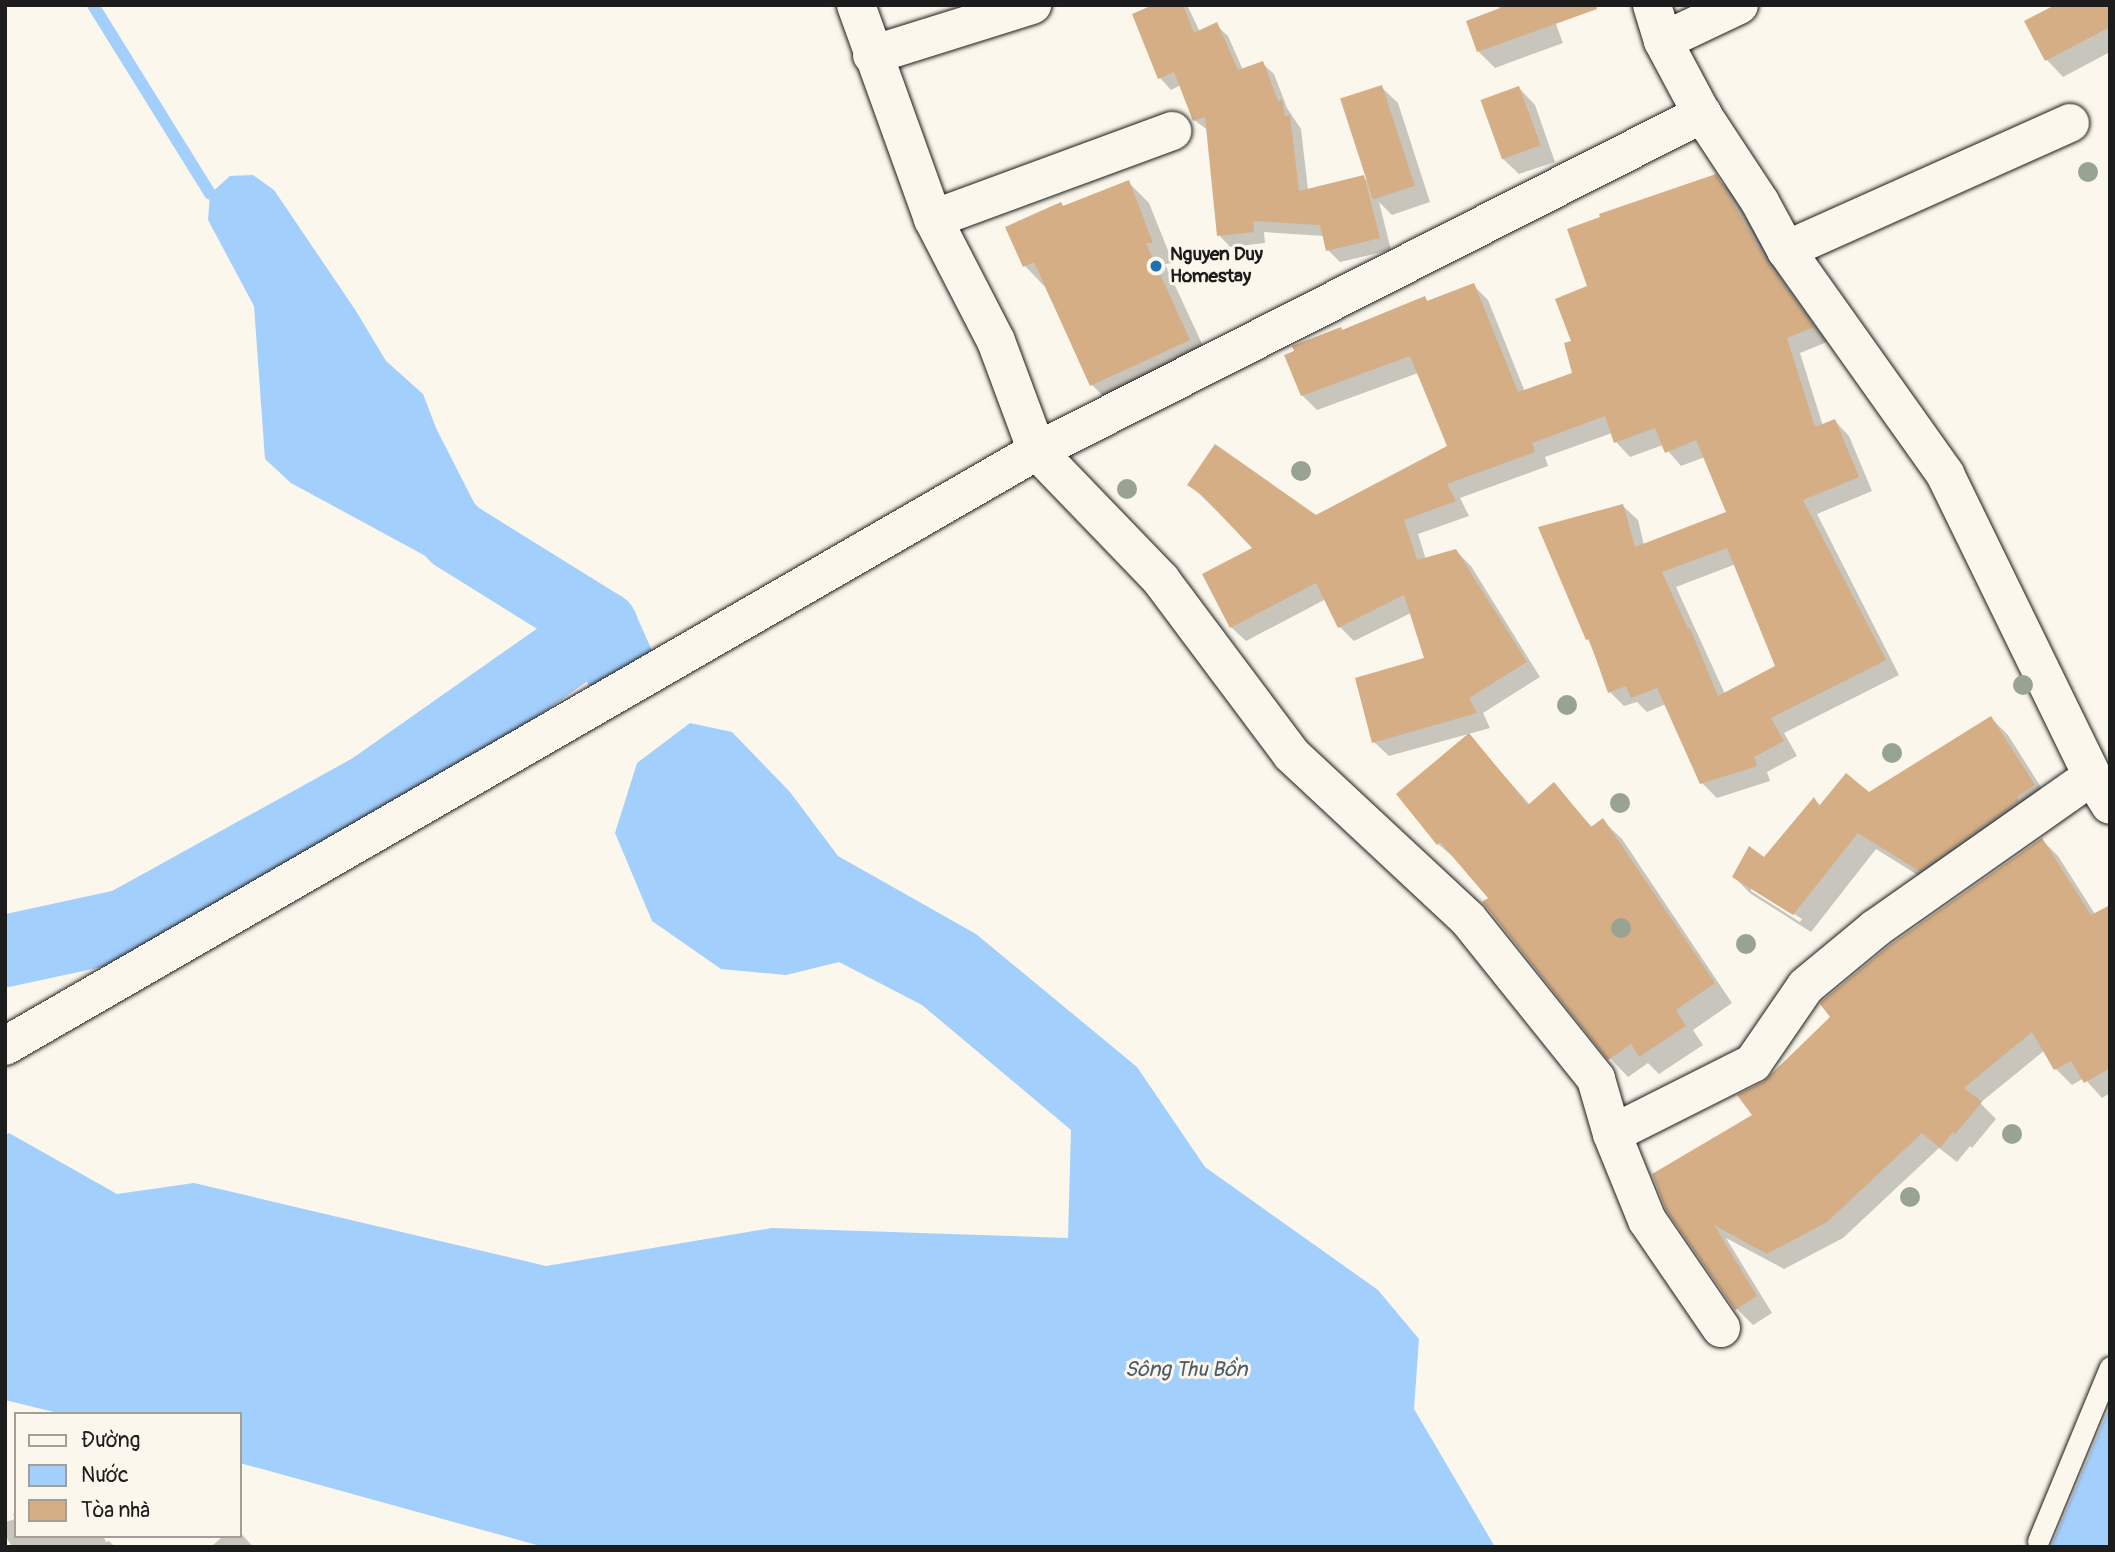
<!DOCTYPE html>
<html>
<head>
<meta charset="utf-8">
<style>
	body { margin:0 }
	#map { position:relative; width:2115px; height:1552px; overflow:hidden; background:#fbf7ec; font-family:Pangolin,sans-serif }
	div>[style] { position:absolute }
	.water>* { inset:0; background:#a3cffd }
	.shadow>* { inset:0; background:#0003 }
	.stream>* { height:12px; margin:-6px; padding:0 6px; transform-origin:6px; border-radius:6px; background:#a3cffd }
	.river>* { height:72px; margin:-36px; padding:0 36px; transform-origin:36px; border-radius:36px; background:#a3cffd }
	.building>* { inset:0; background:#d5ae86; transform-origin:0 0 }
	.roads { filter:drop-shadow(0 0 2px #1c1c1c) drop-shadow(0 0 2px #1c1c1c) }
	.lane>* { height:21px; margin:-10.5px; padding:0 10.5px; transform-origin:10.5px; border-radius:10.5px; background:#fbf7ec }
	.street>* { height:38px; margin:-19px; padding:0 19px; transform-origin:19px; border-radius:19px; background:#fbf7ec }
	.trees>* { width:20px; height:20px; margin:-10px; border-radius:50%; background:#99a394 }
	.dots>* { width:19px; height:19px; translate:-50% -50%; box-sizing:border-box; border:4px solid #fbf7ec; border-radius:50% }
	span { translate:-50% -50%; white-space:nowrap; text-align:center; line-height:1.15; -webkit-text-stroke:6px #fbf7ec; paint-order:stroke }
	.poi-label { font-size:19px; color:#1c1c1c; font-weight:700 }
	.left { translate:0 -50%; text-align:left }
	.water-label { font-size:21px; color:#4b5b6b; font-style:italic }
	.frame { position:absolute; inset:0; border:7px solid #1c1c1c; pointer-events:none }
	.legend { position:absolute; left:14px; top:1412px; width:228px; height:126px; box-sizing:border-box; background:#fbf7ec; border:2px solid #a29f99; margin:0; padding:9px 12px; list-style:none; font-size:21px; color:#1c1c1c }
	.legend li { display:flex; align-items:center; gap:14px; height:35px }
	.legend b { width:35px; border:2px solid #a29f99 }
</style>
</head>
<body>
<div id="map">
	<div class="water">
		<i style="clip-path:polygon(253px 175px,274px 190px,356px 311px,386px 361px,423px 394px,436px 428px,490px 534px,517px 549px,521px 570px,518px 574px,468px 579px,291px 483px,265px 459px,254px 306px,208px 220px,210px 194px,230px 176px)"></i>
		<i style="clip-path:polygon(690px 723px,732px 732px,790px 792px,838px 856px,976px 934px,1137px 1067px,1205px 1167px,1378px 1290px,1419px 1339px,1414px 1409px,1495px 1547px,544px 1547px,240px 1463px,240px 1414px,62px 1414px,5px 1400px,5px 1136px,9px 1133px,117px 1194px,194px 1183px,546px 1266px,772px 1228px,1068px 1238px,1071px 1130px,922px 1005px,839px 962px,786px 975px,721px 969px,652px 921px,615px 833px,637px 763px)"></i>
		<i style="clip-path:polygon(2110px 1406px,2110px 1547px,2051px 1547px)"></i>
	</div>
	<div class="shadow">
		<i style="clip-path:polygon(1158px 5px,1187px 5px,1200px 32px,1216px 25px,1228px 36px,1243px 70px,1262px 63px,1274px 74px,1287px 108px,1301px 129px,1308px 190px,1363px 177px,1370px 183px,1381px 87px,1398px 103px,1430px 202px,1392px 215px,1379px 202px,1391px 250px,1340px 262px,1328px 250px,1324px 236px,1264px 232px,1265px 243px,1230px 247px,1219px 235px,1209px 131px,1194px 120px,1181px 85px,1171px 90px,1160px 78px)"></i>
		<i style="clip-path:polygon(1498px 5px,1549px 5px,1563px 43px,1495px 68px,1479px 52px,1468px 22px,1500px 10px)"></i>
		<i style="clip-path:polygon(2110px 10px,2110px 52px,2063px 77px,2047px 60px,2027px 22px)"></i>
		<i style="clip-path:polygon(1519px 88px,1535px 105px,1555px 162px,1519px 174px,1502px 158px)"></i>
		<i style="clip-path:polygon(evenodd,1715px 176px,1730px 191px,1782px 279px,1827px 342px,1800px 353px,1823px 426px,1835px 421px,1849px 436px,1872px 491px,1817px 514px,1899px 675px,1784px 733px,1797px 756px,1767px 772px,1770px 781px,1717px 798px,1702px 783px,1666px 704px,1647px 712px,1637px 702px,1624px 706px,1610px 692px,1588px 639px,1623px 506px,1638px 520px,1644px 545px,1729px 513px,1705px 457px,1681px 466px,1663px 445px,1630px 457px,1616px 442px,1612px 433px,1545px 457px,1548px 466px,1460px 498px,1469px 516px,1418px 534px,1426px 560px,1456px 551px,1471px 566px,1540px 677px,1483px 713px,1490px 728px,1389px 756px,1374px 742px,1426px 659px,1411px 613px,1354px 641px,1340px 627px,1326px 599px,1246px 641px,1231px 627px,1255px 548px,1189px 484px,1316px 517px,1449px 447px,1418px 373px,1317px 410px,1302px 395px,1343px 332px,1425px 298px,1429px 303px,1473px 285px,1488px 300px,1525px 392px,1574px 374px,1574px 342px,1589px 287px,1715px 176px,1736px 564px,1777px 667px,1725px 694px,1676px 587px,1736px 564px)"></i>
		<i style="clip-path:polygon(1128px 182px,1149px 203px,1173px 263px,1165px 264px,1210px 361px,1113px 406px,1092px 385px,1045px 287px,1025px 266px,1064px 208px)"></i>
		<i style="clip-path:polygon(evenodd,1991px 718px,2008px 735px,2051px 803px,1937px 887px,1876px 849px,1811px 932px,1751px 894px,1734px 877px,1764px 860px,1814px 799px,1821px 806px,1869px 794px,1991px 718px,1751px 887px,1802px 919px,1800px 922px,1751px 891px,1751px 887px)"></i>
		<i style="clip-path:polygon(1469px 735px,1530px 805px,1554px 785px,1593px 828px,1603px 821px,1622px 839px,1732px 1003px,1693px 1030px,1703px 1045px,1659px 1074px,1648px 1063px,1628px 1077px,1610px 1058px,1491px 898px,1458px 861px,1438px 844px)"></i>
		<i style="clip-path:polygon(2042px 840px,2058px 856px,2095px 914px,2110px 906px,2110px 1093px,2102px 1098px,2084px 1078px,2072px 1085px,2056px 1069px,2045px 1050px,1980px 1103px,1996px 1119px,1972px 1148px,1970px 1146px,1957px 1162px,1939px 1148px,1843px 1238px,1784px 1269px,1726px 1238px,1772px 1313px,1753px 1325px,1737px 1309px,1668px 1209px,1754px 1116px,1764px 1084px)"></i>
		<i style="clip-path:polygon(16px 1513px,16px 1536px,103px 1536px,106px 1542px,109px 1541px,115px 1547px,12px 1547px,5px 1535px,5px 1522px,15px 1519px,13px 1514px)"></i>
		<i style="clip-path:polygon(240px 1532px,253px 1547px,211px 1547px,223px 1536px,240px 1536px)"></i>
	</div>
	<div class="stream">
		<i style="left:93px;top:5px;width:222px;rotate:58.2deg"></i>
	</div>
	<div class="river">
		<i style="left:438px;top:517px;width:26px;rotate:47deg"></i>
		<i style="left:456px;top:536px;width:172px;rotate:31.9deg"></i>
		<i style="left:602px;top:627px;width:44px;rotate:65.8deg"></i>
		<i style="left:5px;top:951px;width:123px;rotate:-12.2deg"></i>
		<i style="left:125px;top:925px;width:280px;rotate:-28.9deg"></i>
		<i style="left:370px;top:790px;width:284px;rotate:-35.1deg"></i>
	</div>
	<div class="building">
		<i style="clip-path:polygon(1153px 5px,1183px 5px,1194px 33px,1217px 22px,1238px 70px,1263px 61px,1278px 101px,1282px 100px,1285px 116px,1290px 115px,1299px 191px,1364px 175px,1380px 238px,1326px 251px,1320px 225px,1253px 221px,1254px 232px,1217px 236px,1205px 117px,1193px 121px,1174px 72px,1158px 79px,1132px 14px)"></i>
		<i style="clip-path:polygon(1508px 5px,1596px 5px,1597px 9px,1477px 52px,1466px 21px)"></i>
		<i style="clip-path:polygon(2055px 5px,2110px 5px,2110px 27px,2045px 61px,2024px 21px)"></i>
		<i style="left:1382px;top:85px;width:106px;height:44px;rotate:72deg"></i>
		<i style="left:1519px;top:86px;width:63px;height:41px;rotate:70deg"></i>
		<i style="clip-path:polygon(evenodd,1716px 174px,1768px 263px,1814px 327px,1787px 338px,1815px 427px,1835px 419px,1859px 477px,1803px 500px,1886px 660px,1771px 718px,1784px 741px,1754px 757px,1757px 766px,1700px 784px,1657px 688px,1631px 698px,1626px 686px,1608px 693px,1589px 639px,1586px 640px,1538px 527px,1623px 504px,1635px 547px,1726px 512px,1696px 440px,1665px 453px,1655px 428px,1614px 443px,1605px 416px,1532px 443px,1535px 452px,1447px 484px,1456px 501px,1404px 520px,1417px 560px,1456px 549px,1527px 662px,1469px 698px,1477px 713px,1372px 743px,1355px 678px,1424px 658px,1404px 595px,1338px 628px,1316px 583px,1230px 628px,1202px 574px,1252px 548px,1202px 495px,1187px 485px,1215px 444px,1316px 515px,1447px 446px,1410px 356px,1301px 396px,1284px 355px,1294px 351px,1292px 346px,1341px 327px,1342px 330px,1425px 296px,1427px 301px,1474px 283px,1518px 392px,1572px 373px,1564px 343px,1571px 341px,1555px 299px,1587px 286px,1567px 229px,1600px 217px,1599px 214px,1716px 174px,1727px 548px,1775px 666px,1718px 696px,1690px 628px,1688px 629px,1662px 572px,1727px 548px)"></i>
		<i style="clip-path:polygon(1129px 180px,1153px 243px,1146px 243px,1190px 340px,1090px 386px,1034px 262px,1023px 267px,1005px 227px,1061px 202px,1063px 206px)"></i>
		<i style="clip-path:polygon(1991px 716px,2035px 785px,2017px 797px,2019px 801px,1919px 871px,1858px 833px,1793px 915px,1732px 877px,1749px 846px,1764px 857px,1814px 797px,1819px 806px,1846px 773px,1869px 792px)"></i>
		<i style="clip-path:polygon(1469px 733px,1528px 805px,1554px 782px,1591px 827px,1603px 818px,1715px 983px,1676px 1010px,1686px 1026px,1639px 1057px,1631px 1044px,1608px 1060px,1485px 905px,1482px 902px,1488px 898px,1440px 842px,1437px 845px,1396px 794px)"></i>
		<i style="clip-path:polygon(2042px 838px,2091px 915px,2110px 905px,2110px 1068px,2084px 1083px,2071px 1061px,2054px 1070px,2032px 1032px,1964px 1088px,1982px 1102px,1955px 1134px,1953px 1132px,1940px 1148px,1922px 1133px,1827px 1222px,1767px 1254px,1714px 1225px,1757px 1296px,1735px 1310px,1666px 1210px,1652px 1174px,1752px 1115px,1737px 1095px,1763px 1082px,1830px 1017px,1820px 1004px,1822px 1001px,1890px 945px)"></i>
	</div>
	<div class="roads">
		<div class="lane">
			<i style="left:2038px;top:1541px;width:188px;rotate:-67.5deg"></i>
		</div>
		<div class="street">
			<i style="left:856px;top:5px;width:227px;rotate:70.2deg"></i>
			<i style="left:933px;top:219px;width:137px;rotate:62.7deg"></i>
			<i style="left:996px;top:341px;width:117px;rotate:69.6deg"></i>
			<i style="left:1037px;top:451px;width:179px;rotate:46.1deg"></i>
			<i style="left:1161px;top:580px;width:217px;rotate:53.2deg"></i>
			<i style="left:1291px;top:754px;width:242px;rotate:43deg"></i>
			<i style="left:1468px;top:919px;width:205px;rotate:51.3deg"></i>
			<i style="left:1596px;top:1079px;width:57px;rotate:73.8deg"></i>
			<i style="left:1612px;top:1134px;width:93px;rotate:67.9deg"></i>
			<i style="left:1647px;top:1220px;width:131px;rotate:55.6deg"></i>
			<i style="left:1652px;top:5px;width:38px;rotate:73deg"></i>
			<i style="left:1663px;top:41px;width:83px;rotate:61.9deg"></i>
			<i style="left:1702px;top:114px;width:105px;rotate:56.6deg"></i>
			<i style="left:1760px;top:202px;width:55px;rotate:61.6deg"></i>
			<i style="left:1786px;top:250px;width:275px;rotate:54.6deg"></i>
			<i style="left:1945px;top:474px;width:336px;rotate:64deg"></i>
			<i style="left:2092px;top:776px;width:34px;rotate:58deg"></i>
			<i style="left:1663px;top:41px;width:84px;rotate:-25.3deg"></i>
			<i style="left:872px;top:55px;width:168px;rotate:-17.4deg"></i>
			<i style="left:933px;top:219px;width:255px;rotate:-20.2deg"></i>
			<i style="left:1786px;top:250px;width:311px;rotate:-24.1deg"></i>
			<i style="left:5px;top:1046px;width:1191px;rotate:-29.97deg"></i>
			<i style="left:1037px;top:451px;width:746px;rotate:-26.87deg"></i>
			<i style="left:1612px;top:1134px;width:158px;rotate:-26.7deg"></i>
			<i style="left:1753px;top:1063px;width:93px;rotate:-55.5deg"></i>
			<i style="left:1806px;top:986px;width:91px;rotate:-39.6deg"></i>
			<i style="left:1876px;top:928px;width:264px;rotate:-35.1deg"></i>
		</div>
	</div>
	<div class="trees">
		<i style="left:2088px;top:172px"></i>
		<i style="left:1301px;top:471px"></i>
		<i style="left:1127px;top:489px"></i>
		<i style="left:2023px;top:685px"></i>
		<i style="left:1567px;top:705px"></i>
		<i style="left:1892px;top:753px"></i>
		<i style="left:1620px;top:803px"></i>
		<i style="left:1621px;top:928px"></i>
		<i style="left:1746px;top:944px"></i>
		<i style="left:2012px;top:1134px"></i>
		<i style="left:1910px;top:1197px"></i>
	</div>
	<div class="dots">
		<i style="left:1156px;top:266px;background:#1f6fb2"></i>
	</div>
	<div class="poi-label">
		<span class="left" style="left:1170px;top:266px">Nguyen Duy<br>Homestay</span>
	</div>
	<div class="water-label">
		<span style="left:1186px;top:1370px">Sông Thu Bồn</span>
	</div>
	<div class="frame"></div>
	<ul class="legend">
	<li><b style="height:9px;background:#fbf7ec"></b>Đường</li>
	<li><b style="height:19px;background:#a3cffd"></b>Nước</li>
	<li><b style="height:19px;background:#d5ae86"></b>Tòa nhà</li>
	</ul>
</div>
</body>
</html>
